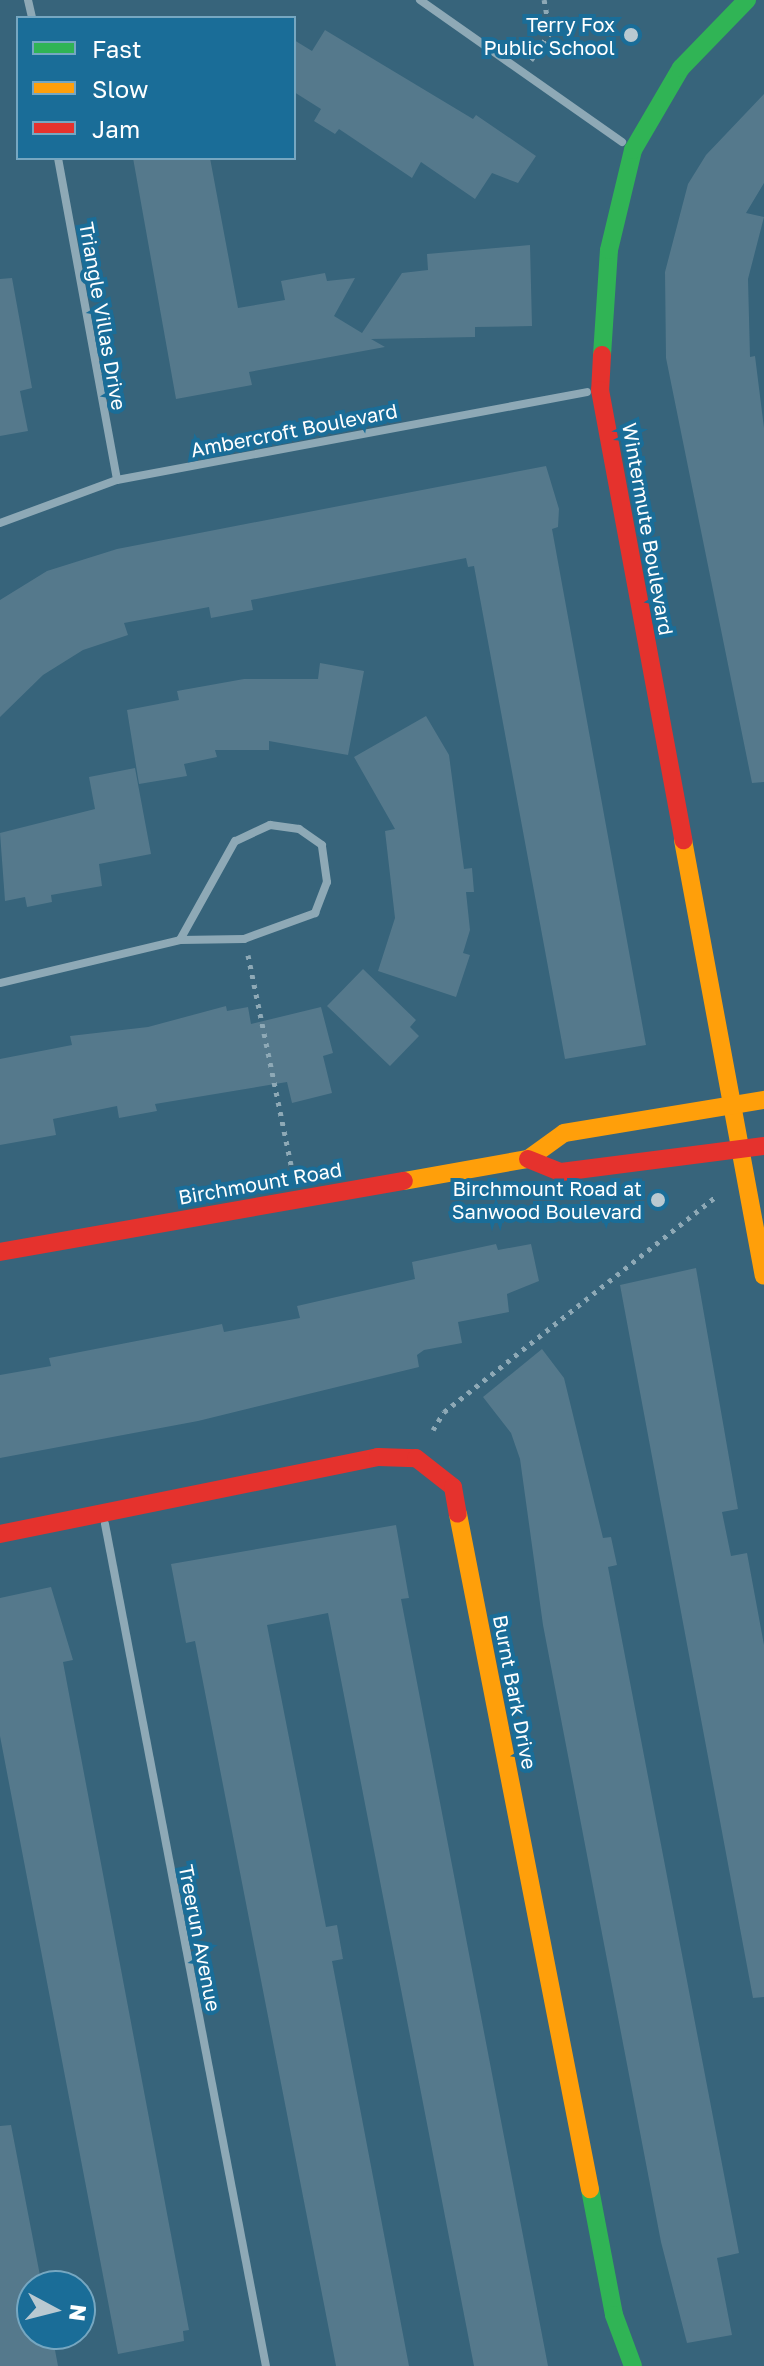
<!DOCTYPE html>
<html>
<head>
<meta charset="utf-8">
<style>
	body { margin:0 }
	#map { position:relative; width:764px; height:2366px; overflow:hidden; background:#37647b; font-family:"Golos Text",sans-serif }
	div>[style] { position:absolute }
	.building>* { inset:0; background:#55798c }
	.path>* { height:5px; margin-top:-2.5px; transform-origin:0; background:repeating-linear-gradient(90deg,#8ea9b6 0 4px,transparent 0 10px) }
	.street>* { height:8px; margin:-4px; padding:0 4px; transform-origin:4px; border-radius:4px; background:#8ea9b6 }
	.fast>* { height:18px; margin:-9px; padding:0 9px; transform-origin:9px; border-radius:9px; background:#30b455 }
	.slow>* { height:18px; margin:-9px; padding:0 9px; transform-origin:9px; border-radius:9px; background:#ff9f0a }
	.jam>* { height:18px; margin:-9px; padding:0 9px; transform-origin:9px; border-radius:9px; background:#e5322d }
	.dots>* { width:22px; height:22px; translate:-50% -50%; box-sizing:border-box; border:4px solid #1a6d98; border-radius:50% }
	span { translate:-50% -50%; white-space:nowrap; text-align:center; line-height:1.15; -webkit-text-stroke:8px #1a6d98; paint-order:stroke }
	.poi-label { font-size:20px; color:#fff }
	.right { translate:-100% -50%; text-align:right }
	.street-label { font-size:20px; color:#fff }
	.legend { position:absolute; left:16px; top:16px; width:280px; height:144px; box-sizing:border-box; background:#1a6d98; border:2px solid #76a7c1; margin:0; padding:10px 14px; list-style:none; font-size:24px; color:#fff }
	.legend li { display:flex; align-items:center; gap:16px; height:40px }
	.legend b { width:40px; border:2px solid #76a7c1 }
	.north { position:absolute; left:16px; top:2270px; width:80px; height:80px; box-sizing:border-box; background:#1a6d98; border:2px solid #76a7c1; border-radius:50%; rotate:97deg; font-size:22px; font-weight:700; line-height:32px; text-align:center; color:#fff }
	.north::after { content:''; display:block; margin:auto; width:28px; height:36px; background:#b9c9d1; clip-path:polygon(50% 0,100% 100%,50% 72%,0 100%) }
</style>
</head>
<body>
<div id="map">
	<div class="building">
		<i style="clip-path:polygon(325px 30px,473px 119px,476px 115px,536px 156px,518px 183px,492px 173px,475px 199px,421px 162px,412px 178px,339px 129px,335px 134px,314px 121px,321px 109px,294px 92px,294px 40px,312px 51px)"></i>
		<i style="clip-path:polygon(764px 94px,764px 183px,746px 213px,764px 217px,748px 279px,750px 357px,755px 356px,764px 428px,764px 782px,752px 783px,666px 358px,665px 272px,688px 184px,706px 155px)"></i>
		<i style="clip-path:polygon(133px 158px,210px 158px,238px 308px,285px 300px,281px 281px,325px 273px,327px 281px,355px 278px,334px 316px,362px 333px,402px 273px,428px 270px,427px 254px,530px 245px,532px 326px,475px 327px,475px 337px,371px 339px,385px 347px,249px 372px,252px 385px,176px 399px)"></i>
		<i style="clip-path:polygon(12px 278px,32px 388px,20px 391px,28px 431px,0 436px,0 279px)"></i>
		<i style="clip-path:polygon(546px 466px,559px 509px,558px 527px,552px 529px,646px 1045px,565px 1059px,474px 566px,468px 567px,466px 558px,251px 600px,253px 610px,211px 618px,209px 607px,124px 623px,128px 635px,83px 650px,43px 675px,0 717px,0 600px,47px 571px,117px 549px)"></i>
		<i style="clip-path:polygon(320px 663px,364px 671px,348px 755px,269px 741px,269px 750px,215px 750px,217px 757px,184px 764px,187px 776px,139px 784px,127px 710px,179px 700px,177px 691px,244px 679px,318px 679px)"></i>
		<i style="clip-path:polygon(426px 716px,449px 755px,464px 869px,472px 868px,474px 892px,466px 892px,470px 930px,463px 953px,470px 955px,456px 997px,378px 971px,395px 918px,385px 831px,395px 829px,354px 757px)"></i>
		<i style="clip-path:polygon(135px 768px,151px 854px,99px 864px,102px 886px,51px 895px,52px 902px,27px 907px,25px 897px,5px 901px,0 833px,95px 809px,89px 777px)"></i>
		<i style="clip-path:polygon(363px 969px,416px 1020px,410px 1027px,419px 1036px,390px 1066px,327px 1006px)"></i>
		<i style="clip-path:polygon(226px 1006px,227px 1011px,248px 1007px,251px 1024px,321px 1007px,333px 1053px,323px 1056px,332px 1093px,292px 1103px,287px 1082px,155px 1104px,157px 1111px,119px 1118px,117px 1106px,53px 1119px,56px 1135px,0 1145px,0 1059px,72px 1045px,70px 1036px,148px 1027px)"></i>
		<i style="clip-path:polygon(496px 1244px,498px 1250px,531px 1244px,539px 1281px,507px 1294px,509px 1312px,458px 1322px,462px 1343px,424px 1350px,417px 1355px,419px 1367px,198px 1421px,0 1458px,0 1375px,51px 1366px,49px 1358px,188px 1331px,222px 1324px,224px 1332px,300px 1318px,297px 1306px,415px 1279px,412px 1262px)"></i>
		<i style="clip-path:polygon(696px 1268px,738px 1509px,722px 1512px,731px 1556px,747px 1553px,764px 1645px,764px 1997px,753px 1998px,620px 1285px)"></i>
		<i style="clip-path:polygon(542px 1349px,564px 1378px,603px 1538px,611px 1537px,617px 1565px,608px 1567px,739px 2253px,717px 2258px,732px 2335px,687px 2343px,661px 2242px,543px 1625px,520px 1459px,511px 1433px,483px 1397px)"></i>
		<i style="clip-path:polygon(396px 1525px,409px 1598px,401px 1599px,548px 2366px,474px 2366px,328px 1613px,267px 1625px,326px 1927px,337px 1925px,343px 1959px,332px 1961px,409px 2366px,336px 2366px,195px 1641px,186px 1643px,175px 1585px,171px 1564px)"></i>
		<i style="clip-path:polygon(51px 1587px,73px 1660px,63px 1662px,189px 2330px,183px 2331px,184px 2341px,118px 2354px,0 1736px,0 1598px)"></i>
		<i style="clip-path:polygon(11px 2125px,42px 2286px,32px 2286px,32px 2334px,52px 2334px,58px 2366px,0 2366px,0 2126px)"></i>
	</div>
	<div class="path">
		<i style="left:531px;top:60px;width:33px;rotate:-55deg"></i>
		<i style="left:550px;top:33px;width:34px;rotate:-100deg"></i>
		<i style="left:248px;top:955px;width:214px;rotate:78.4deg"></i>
		<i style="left:433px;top:1430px;width:21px;rotate:-59deg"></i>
		<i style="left:444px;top:1412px;width:345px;rotate:-38.4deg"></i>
	</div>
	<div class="street">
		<i style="left:28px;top:0;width:18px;rotate:77deg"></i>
		<i style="left:420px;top:0;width:247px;rotate:35.1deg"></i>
		<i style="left:58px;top:158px;width:327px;rotate:79.6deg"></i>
		<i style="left:0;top:523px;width:125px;rotate:-20.2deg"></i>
		<i style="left:117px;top:480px;width:478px;rotate:-10.6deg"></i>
		<i style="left:0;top:983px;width:185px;rotate:-13.4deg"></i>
		<i style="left:180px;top:940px;width:64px;rotate:-0.9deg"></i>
		<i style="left:244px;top:939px;width:76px;rotate:-20.1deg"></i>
		<i style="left:315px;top:913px;width:33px;rotate:-69deg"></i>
		<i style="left:327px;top:882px;width:37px;rotate:-98deg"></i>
		<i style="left:322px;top:845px;width:28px;rotate:-145deg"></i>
		<i style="left:299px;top:829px;width:29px;rotate:-172deg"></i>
		<i style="left:270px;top:825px;width:38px;rotate:155deg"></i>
		<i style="left:235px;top:841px;width:113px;rotate:119.1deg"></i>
		<i style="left:105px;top:1524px;width:857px;rotate:79.18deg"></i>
	</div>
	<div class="fast">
		<i style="left:602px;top:355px;width:105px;rotate:-86.2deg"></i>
		<i style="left:609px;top:250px;width:103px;rotate:-76.5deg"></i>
		<i style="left:633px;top:150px;width:95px;rotate:-59.7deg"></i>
		<i style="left:681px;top:68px;width:95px;rotate:-45.9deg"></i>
		<i style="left:590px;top:2189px;width:128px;rotate:79.2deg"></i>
		<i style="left:614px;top:2315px;width:54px;rotate:69.6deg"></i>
	</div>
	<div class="slow">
		<i style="left:683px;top:840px;width:443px;rotate:79.5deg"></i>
		<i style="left:404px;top:1181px;width:126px;rotate:-10.1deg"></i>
		<i style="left:528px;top:1159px;width:44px;rotate:-35.8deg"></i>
		<i style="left:564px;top:1133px;width:203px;rotate:-9.4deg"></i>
		<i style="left:458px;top:1514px;width:688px;rotate:78.94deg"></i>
	</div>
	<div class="jam">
		<i style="left:602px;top:355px;width:35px;rotate:93deg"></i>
		<i style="left:600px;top:390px;width:458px;rotate:79.5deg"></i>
		<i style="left:528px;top:1159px;width:35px;rotate:22deg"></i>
		<i style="left:561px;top:1172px;width:205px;rotate:-7.3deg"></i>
		<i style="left:0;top:1252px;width:410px;rotate:-10deg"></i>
		<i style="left:0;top:1534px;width:386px;rotate:-11.5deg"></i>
		<i style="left:378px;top:1457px;width:38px;rotate:2deg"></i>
		<i style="left:416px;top:1458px;width:47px;rotate:38.1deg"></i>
		<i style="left:453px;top:1487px;width:27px;rotate:80deg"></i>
	</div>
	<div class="dots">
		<i style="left:631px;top:35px;background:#b9c9d1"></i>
		<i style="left:658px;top:1200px;background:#b9c9d1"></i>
	</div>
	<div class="poi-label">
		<span class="right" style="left:615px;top:36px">Terry Fox<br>Public School</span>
		<span class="right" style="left:642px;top:1200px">Birchmount Road at<br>Sanwood Boulevard</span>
	</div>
	<div class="street-label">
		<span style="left:103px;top:316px;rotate:80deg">Triangle Villas Drive</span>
		<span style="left:294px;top:430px;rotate:-11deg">Ambercroft Boulevard</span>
		<span style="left:648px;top:529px;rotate:80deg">Wintermute Boulevard</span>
		<span style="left:260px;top:1183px;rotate:-10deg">Birchmount Road</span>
		<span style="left:515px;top:1692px;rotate:79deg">Burnt Bark Drive</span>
		<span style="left:200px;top:1938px;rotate:79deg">Treerun Avenue</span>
	</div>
	<ul class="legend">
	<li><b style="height:10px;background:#30b455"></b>Fast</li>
	<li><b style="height:10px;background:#ff9f0a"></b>Slow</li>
	<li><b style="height:10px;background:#e5322d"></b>Jam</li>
	</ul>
	<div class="north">N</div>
</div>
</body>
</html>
